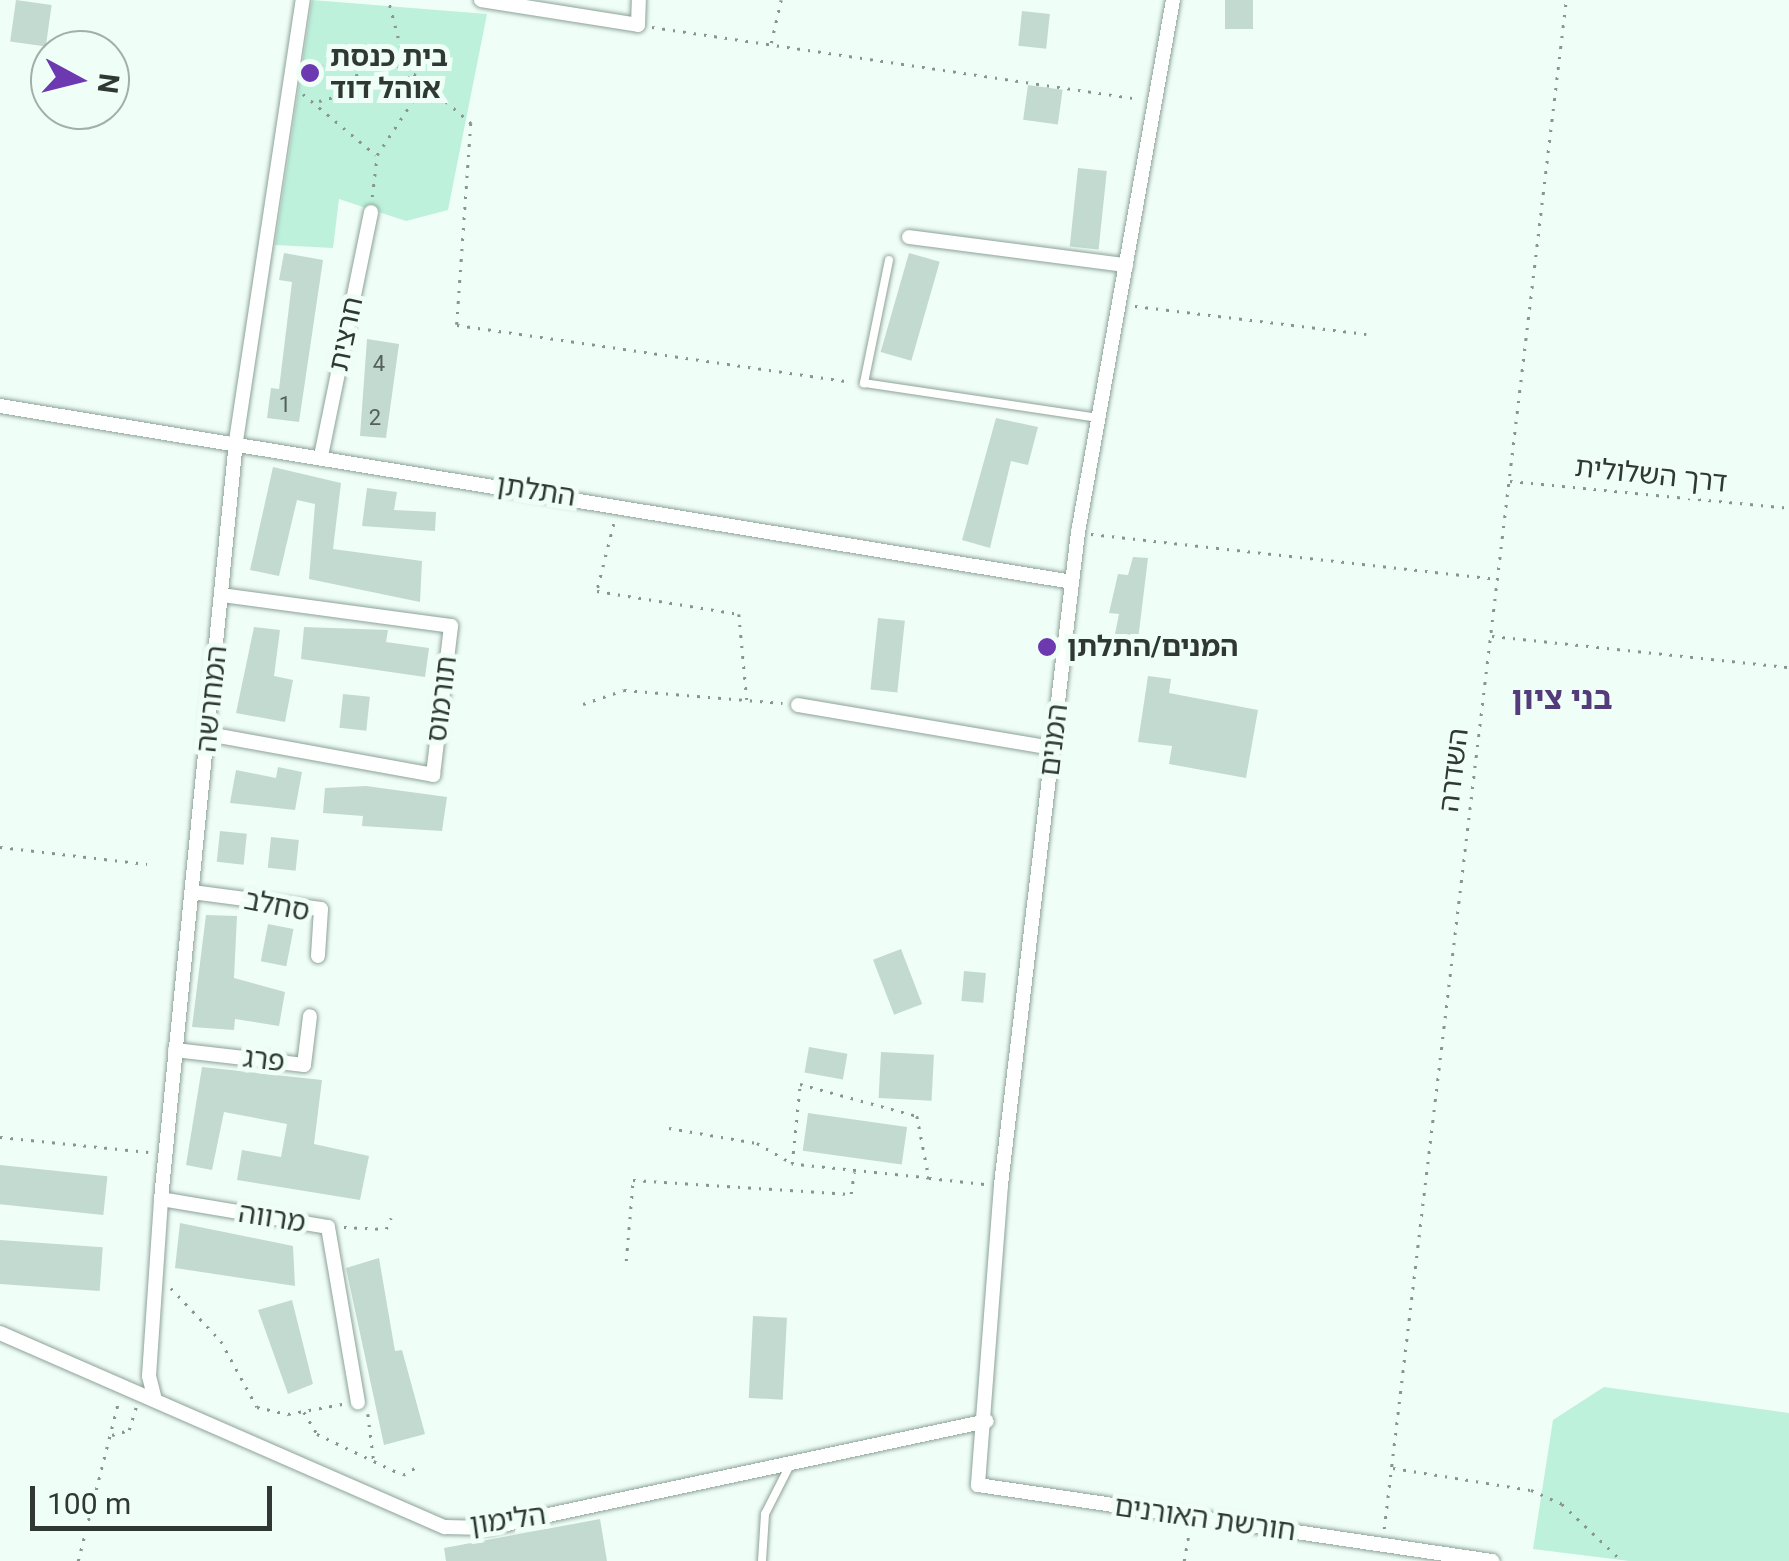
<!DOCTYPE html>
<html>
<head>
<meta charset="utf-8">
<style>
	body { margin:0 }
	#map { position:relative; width:1789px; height:1561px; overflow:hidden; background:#f0fef8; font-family:Roboto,"Noto Sans Hebrew",sans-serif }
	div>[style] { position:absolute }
	.green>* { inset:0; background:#bdf1dc }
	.building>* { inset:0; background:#c3dad0; transform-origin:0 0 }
	.path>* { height:2.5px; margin-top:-1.25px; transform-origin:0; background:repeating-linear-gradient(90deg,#899590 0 2.5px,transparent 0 10.5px) }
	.roads { filter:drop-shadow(0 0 2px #8ca298) drop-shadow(0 0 2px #8ca298) }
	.lane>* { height:8px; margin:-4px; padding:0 4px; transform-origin:4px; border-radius:4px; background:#fff }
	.street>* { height:14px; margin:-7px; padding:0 7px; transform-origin:7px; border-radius:7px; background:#fff }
	.dots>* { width:28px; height:28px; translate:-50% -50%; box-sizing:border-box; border:5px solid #f0fef8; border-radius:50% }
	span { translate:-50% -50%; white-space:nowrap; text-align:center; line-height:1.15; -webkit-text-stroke:10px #f0fef8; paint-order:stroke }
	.number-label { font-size:22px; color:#54605b }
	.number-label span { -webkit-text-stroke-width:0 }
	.poi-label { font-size:28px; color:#2f3834; font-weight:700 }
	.left { translate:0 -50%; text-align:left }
	.street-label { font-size:28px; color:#2f3834 }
	.quarter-label { font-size:32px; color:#533c79; font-weight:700 }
	.north { position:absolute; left:30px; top:30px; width:100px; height:100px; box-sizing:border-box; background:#f0fef8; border:2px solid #a3afaa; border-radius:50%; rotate:97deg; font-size:28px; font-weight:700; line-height:40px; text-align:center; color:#2f3834 }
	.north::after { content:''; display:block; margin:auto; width:35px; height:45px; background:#6d39b0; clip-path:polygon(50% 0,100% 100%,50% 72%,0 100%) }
	.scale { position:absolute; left:30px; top:1486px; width:242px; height:45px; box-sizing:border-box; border:5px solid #2f3834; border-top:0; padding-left:12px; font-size:30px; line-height:35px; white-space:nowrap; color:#2f3834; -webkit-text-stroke:8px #f0fef8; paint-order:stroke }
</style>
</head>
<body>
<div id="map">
	<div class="green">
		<i style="clip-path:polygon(312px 0,487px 14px,448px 210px,406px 221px,339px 199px,333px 248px,275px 245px)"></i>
		<i style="clip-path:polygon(1604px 1387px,1789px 1413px,1789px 1561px,1629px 1561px,1533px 1549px,1553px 1420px)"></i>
	</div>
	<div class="building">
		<i style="left:16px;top:0;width:36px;height:42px;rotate:8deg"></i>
		<i style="left:1225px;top:0;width:28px;height:29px"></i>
		<i style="left:1022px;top:11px;width:28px;height:35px;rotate:6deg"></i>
		<i style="clip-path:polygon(305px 60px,324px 65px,317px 86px,301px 82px)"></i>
		<i style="left:1028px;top:85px;width:35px;height:35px;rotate:8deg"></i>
		<i style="left:1078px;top:168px;width:29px;height:79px;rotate:6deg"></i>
		<i style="clip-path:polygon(284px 253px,323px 260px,299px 422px,267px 418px,271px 388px,279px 389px,292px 282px,279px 280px)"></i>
		<i style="left:909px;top:253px;width:32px;height:103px;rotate:16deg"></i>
		<i style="clip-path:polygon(367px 339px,399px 344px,386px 438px,360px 436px)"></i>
		<i style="clip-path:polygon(996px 418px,1038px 427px,1028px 465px,1011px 461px,990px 548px,962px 540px)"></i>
		<i style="clip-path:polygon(273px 467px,341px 483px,333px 549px,422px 561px,420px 602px,309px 579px,315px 504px,297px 500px,279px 576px,250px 570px)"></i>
		<i style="clip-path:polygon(367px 488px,397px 492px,394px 510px,436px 512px,435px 531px,362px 526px)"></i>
		<i style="clip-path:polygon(1133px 557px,1148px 558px,1138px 640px,1115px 634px,1119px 614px,1109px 613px,1118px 574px,1128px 575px)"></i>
		<i style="left:878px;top:618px;width:27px;height:72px;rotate:6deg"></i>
		<i style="clip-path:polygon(254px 627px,280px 630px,274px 676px,293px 680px,285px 722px,236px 713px)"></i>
		<i style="clip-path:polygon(304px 627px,388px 630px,386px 642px,429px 648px,425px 677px,301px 659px)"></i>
		<i style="clip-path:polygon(1148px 676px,1171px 679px,1169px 693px,1258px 710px,1246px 778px,1169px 764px,1172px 746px,1138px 742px)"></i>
		<i style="left:343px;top:694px;width:27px;height:34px;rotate:6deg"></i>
		<i style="clip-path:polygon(278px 767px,302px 772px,295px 810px,230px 803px,236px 770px,276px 778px)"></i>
		<i style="clip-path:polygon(366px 786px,447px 797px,442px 831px,362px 826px,363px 816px,323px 813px,325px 788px)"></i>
		<i style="left:220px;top:831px;width:27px;height:31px;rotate:6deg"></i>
		<i style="left:271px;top:837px;width:28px;height:31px;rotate:6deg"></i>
		<i style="clip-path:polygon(206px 915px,237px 916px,234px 978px,285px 992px,279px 1026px,235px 1019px,234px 1030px,192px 1027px)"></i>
		<i style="left:268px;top:924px;width:26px;height:38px;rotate:11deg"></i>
		<i style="left:901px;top:949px;width:59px;height:30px;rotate:69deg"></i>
		<i style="left:964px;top:971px;width:22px;height:30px;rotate:5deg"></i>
		<i style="left:809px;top:1047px;width:39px;height:26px;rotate:10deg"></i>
		<i style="left:881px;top:1052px;width:53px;height:46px;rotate:3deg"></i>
		<i style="clip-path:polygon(202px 1067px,322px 1080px,314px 1144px,369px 1156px,360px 1200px,237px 1180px,242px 1150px,281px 1157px,287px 1124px,224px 1112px,212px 1170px,186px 1165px)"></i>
		<i style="left:808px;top:1113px;width:100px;height:38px;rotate:8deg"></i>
		<i style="left:0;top:1165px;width:108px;height:39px;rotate:6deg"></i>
		<i style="clip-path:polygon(180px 1223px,293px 1246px,295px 1286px,175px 1268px)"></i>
		<i style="left:0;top:1240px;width:103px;height:44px;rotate:4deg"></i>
		<i style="clip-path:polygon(379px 1258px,395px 1351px,402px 1350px,425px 1434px,384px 1445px,346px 1268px)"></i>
		<i style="clip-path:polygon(292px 1300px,313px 1384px,288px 1394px,258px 1310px)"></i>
		<i style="left:753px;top:1316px;width:34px;height:82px;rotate:3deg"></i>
		<i style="clip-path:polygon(600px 1519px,607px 1561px,446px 1561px,444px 1548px)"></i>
	</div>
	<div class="path">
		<i style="left:652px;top:27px;width:492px;rotate:8.4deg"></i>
		<i style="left:771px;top:43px;width:44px;rotate:-76.9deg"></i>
		<i style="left:303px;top:94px;width:95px;rotate:39.9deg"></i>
		<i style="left:319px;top:101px;width:27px;rotate:-15deg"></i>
		<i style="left:345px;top:94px;width:33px;rotate:-59deg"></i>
		<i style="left:362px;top:66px;width:16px;rotate:-15deg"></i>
		<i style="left:377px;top:62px;width:29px;rotate:10deg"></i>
		<i style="left:406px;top:67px;width:86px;rotate:40.7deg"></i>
		<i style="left:471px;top:123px;width:202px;rotate:94deg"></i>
		<i style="left:457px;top:325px;width:398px;rotate:8.2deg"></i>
		<i style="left:372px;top:197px;width:42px;rotate:-83.2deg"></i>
		<i style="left:377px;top:155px;width:67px;rotate:-56.5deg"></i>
		<i style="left:414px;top:99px;width:102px;rotate:-104.7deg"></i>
		<i style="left:1135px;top:306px;width:233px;rotate:6.9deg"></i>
		<i style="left:1510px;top:481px;width:280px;rotate:5.5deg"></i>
		<i style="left:614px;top:524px;width:69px;rotate:104.2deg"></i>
		<i style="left:597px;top:591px;width:144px;rotate:9.2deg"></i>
		<i style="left:739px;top:614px;width:86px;rotate:84.7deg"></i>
		<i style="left:1091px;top:534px;width:407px;rotate:6.3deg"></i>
		<i style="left:1492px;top:636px;width:299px;rotate:6deg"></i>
		<i style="left:583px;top:704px;width:43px;rotate:-18.9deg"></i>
		<i style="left:624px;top:690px;width:159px;rotate:4.7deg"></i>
		<i style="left:0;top:847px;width:148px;rotate:6.6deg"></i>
		<i style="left:669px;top:1128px;width:89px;rotate:9.7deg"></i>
		<i style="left:757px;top:1143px;width:39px;rotate:30deg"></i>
		<i style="left:0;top:1137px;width:149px;rotate:5.8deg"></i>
		<i style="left:929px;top:1178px;width:138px;rotate:-174.2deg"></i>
		<i style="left:792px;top:1164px;width:80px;rotate:-84.3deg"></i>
		<i style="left:800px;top:1084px;width:121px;rotate:15.3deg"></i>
		<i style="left:917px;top:1116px;width:63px;rotate:79deg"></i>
		<i style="left:929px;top:1178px;width:56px;rotate:6.1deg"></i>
		<i style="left:344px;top:1227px;width:42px;rotate:2.7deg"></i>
		<i style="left:386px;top:1229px;width:12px;rotate:-66deg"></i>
		<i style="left:626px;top:1261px;width:81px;rotate:-85.1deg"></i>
		<i style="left:633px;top:1180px;width:218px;rotate:3.7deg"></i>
		<i style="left:851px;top:1194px;width:22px;rotate:-82deg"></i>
		<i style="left:171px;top:1288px;width:73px;rotate:46.7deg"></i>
		<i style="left:221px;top:1341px;width:75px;rotate:61.4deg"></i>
		<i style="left:257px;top:1407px;width:32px;rotate:13deg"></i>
		<i style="left:288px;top:1414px;width:55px;rotate:-10.5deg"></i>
		<i style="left:304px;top:1412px;width:26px;rotate:59deg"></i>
		<i style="left:317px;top:1434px;width:95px;rotate:25.5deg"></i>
		<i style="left:403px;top:1475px;width:17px;rotate:-31deg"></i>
		<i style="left:368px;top:1414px;width:48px;rotate:82.9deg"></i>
		<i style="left:112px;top:1435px;width:18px;rotate:-16deg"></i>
		<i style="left:129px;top:1430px;width:24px;rotate:-73deg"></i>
		<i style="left:1393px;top:1468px;width:140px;rotate:9.1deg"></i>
		<i style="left:1531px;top:1490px;width:34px;rotate:24deg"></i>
		<i style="left:1562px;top:1504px;width:83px;rotate:43.5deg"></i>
		<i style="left:1384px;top:1529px;width:1540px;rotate:-83.21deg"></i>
		<i style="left:78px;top:1561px;width:163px;rotate:-75.8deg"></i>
		<i style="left:1184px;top:1561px;width:28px;rotate:-80deg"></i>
	</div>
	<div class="roads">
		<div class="lane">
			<i style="left:889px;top:260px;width:126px;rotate:101.5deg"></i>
			<i style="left:864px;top:383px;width:238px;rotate:8.5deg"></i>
			<i style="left:762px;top:1561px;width:47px;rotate:-86.3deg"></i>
			<i style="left:765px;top:1514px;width:57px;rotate:-63deg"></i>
		</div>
		<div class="street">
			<i style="left:481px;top:0;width:159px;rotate:9deg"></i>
			<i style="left:638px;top:25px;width:25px;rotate:-88deg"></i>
			<i style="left:1173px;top:0;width:540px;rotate:100.12deg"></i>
			<i style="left:1078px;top:532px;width:658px;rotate:96.73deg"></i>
			<i style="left:1001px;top:1185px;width:301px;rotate:94.4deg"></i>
			<i style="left:978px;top:1485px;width:520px;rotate:8.41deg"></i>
			<i style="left:909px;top:237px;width:219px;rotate:7.4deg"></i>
			<i style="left:0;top:406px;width:1086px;rotate:9.32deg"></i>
			<i style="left:321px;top:456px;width:249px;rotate:-78.4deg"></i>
			<i style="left:798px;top:705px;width:259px;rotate:9.6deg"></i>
			<i style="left:208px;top:734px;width:229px;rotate:10.3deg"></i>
			<i style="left:433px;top:775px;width:150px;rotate:-83.1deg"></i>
			<i style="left:451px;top:626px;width:231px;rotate:-172.3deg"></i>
			<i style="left:192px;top:892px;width:130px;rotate:7.5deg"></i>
			<i style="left:321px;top:909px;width:47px;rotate:93.7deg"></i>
			<i style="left:175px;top:1050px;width:130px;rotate:6.6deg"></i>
			<i style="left:304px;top:1065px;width:49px;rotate:-83deg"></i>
			<i style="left:161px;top:1199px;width:169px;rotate:9.5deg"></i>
			<i style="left:328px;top:1227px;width:178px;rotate:80.3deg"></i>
			<i style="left:0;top:1333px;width:485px;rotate:23.6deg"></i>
			<i style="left:445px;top:1527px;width:43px;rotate:1.3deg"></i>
			<i style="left:488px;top:1528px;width:510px;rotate:-12.1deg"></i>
			<i style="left:155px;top:1400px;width:25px;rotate:-104deg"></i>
			<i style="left:149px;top:1376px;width:177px;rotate:-86.1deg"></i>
			<i style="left:161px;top:1199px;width:762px;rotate:-84.35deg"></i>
			<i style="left:236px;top:441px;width:446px;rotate:-81.4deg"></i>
		</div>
	</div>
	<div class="dots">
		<i style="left:310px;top:73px;background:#6d39b0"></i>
		<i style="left:1047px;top:647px;background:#6d39b0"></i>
	</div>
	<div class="number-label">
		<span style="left:379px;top:364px">4</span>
		<span style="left:285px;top:405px">1</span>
		<span style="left:375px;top:418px">2</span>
	</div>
	<div class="poi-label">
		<span class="left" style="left:330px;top:73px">בית כנסת<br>אוהל דוד</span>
		<span class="left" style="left:1067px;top:647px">המנים/התלתן</span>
	</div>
	<div class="street-label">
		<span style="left:346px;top:334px;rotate:-78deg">חרצית</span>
		<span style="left:1651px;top:475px;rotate:6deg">דרך השלולית</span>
		<span style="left:536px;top:491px;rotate:9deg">התלתן</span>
		<span style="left:212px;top:699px;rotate:-84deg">המחרשה</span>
		<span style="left:442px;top:699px;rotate:-83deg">תורמוס</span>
		<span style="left:1054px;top:740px;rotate:-83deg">המנים</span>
		<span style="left:1454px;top:770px;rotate:-83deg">השדרה</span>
		<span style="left:277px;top:906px;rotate:11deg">סחלב</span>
		<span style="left:264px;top:1060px;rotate:7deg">פרג</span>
		<span style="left:272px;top:1218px;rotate:9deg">מרווה</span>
		<span style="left:1205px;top:1519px;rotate:8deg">חורשת האורנים</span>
		<span style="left:508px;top:1520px;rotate:-8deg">הלימון</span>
	</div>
	<div class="quarter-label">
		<span style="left:1562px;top:698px">בני ציון</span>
	</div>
	<div class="north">N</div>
	<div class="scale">100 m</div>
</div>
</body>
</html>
